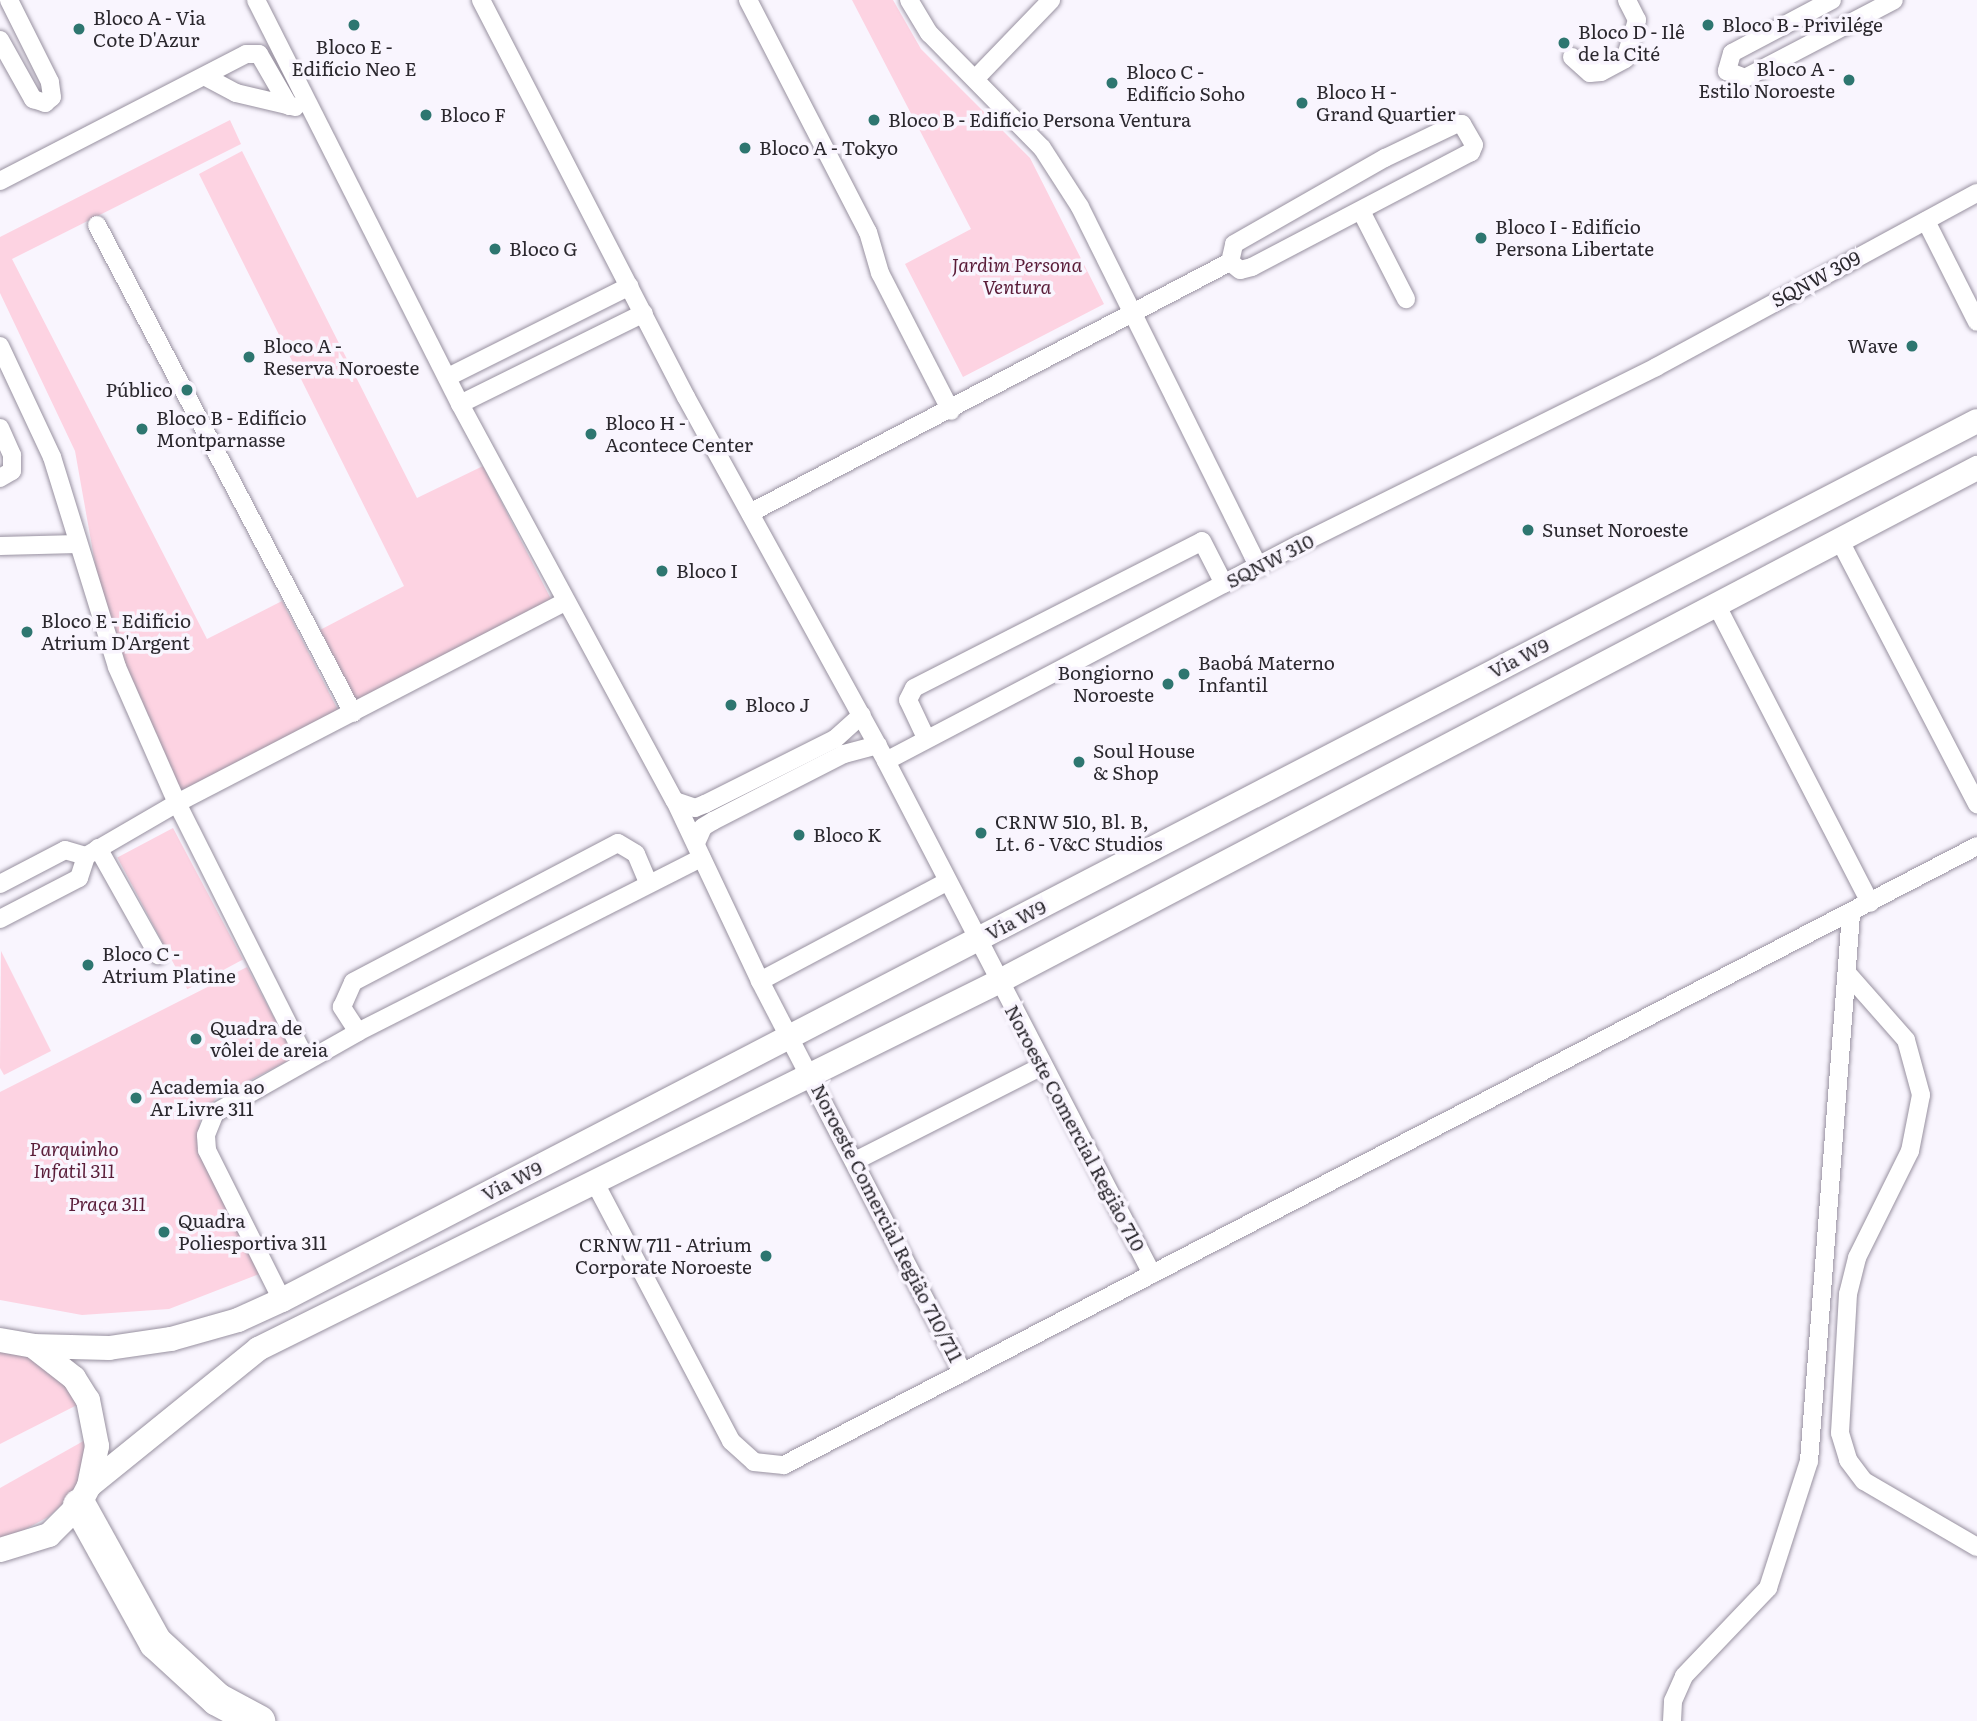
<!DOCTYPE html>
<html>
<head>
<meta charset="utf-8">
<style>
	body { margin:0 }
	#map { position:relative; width:1977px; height:1721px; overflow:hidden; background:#f9f5fe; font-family:Literata,serif }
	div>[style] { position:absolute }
	.green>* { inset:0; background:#fdd3e2; transform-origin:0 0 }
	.roads { filter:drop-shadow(0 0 2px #9891a0) drop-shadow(0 0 2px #9891a0) }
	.street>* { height:18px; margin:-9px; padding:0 9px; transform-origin:9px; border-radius:9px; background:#fff }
	.secondary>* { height:24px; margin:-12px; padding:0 12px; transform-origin:12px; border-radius:12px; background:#fff }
	.highway>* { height:33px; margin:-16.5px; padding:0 16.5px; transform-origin:16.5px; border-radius:16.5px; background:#fff }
	.dots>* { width:19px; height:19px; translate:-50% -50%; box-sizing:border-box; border:4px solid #f9f5fe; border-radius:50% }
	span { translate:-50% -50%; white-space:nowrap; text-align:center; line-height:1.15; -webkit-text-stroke:7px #f9f5fe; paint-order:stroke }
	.poi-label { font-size:19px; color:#2b282e }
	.left { translate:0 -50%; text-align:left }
	.right { translate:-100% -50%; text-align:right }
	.park-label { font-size:19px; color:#5a1d39; font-style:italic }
	.street-label { font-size:19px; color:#2b282e }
</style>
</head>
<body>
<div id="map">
	<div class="green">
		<i style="clip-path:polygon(852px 0,893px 0,921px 49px,1030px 158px,1104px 304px,963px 377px,905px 264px,971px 229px)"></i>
		<i style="clip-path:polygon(230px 120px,241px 144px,12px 259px,207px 639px,282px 601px,339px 712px,176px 793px,114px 670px,75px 451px,0 293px,0 237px)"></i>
		<i style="clip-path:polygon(242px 151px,417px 498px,483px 466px,552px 601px,358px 704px,320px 630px,404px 586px,199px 174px)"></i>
		<i style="left:173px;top:828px;width:149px;height:63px;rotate:62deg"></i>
		<i style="clip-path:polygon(1px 951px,51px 1051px,4px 1075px,0 1068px)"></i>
		<i style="clip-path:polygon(247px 967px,295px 1057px,216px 1098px,200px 1120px,199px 1153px,259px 1274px,169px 1309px,82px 1315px,0 1300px,0 1092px)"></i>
		<i style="clip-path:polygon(0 1346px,37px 1359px,61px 1378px,79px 1404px,0 1444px)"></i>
		<i style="clip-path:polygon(87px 1439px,79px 1482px,65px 1502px,48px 1517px,0 1543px,0 1488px)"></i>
	</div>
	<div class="roads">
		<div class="street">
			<i style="left:256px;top:0;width:453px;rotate:63.2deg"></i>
			<i style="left:460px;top:404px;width:451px;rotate:61.6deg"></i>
			<i style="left:675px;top:801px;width:199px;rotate:64.7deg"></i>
			<i style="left:760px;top:981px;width:441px;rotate:62.6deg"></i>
			<i style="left:481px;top:0;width:447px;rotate:62.7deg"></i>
			<i style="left:686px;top:397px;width:415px;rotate:61.2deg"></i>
			<i style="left:886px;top:761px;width:578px;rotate:62.59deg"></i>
			<i style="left:748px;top:0;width:261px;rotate:62.7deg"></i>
			<i style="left:868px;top:232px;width:43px;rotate:73.7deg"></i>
			<i style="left:880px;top:273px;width:155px;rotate:62.8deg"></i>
			<i style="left:909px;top:0;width:39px;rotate:59deg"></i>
			<i style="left:929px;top:33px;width:161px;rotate:45.5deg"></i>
			<i style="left:1042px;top:148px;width:70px;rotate:57.2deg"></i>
			<i style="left:1080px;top:207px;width:402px;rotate:63.6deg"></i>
			<i style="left:1832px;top:0;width:113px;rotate:152.1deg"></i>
			<i style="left:1732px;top:53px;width:19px;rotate:106deg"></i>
			<i style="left:1727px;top:71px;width:19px;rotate:21deg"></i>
			<i style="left:1745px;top:78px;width:168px;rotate:-27.6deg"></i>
			<i style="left:0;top:40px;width:68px;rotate:60.8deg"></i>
			<i style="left:33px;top:99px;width:13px;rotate:18deg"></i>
			<i style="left:45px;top:103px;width:9px;rotate:-41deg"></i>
			<i style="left:52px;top:97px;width:15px;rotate:-98deg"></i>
			<i style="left:50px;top:82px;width:92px;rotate:-116.6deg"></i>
			<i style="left:1572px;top:57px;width:24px;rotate:42deg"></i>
			<i style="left:1590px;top:73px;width:11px;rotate:-5deg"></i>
			<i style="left:1601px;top:72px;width:27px;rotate:-28deg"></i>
			<i style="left:1625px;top:59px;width:41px;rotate:-72.9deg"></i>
			<i style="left:1637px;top:20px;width:22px;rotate:-117deg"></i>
			<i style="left:206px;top:77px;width:34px;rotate:28deg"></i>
			<i style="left:236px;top:93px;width:61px;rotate:13.3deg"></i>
			<i style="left:977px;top:77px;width:107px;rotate:-46.1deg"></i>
			<i style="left:1456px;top:124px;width:6px"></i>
			<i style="left:1462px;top:124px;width:24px;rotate:60deg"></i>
			<i style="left:1474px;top:145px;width:8px;rotate:113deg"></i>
			<i style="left:1471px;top:152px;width:247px;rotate:152.3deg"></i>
			<i style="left:1252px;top:267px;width:12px;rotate:166deg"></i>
			<i style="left:1240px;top:270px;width:13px;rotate:-141deg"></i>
			<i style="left:1230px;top:262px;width:18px;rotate:-77deg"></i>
			<i style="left:1234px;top:244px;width:174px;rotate:-29.7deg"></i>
			<i style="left:1385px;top:158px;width:79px;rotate:-25.6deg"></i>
			<i style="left:0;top:181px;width:277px;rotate:-27.3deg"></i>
			<i style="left:246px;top:54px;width:13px"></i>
			<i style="left:259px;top:54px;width:60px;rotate:60deg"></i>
			<i style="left:1361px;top:211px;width:99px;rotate:62.9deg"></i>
			<i style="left:1926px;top:221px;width:113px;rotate:63.2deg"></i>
			<i style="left:97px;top:225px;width:551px;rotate:62.32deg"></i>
			<i style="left:0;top:346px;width:123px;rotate:64.9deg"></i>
			<i style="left:52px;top:457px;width:220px;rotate:72.8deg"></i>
			<i style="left:117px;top:667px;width:149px;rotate:66.2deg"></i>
			<i style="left:177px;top:803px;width:287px;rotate:63.3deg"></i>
			<i style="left:448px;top:377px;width:203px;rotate:-26.6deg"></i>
			<i style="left:460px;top:404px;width:205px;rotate:-26.3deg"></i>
			<i style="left:0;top:428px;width:30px;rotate:66deg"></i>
			<i style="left:12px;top:455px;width:16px;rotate:90deg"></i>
			<i style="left:12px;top:471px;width:14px;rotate:150deg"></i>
			<i style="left:750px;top:513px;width:542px;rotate:-27.61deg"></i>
			<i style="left:1840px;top:541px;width:297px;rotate:62.5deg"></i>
			<i style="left:0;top:546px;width:78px;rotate:-1.5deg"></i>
			<i style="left:1717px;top:606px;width:334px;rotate:62.7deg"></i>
			<i style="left:926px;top:738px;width:42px;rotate:-115.3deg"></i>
			<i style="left:908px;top:700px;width:13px;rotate:-63deg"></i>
			<i style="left:914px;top:688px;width:323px;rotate:-27deg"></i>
			<i style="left:1202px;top:541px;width:48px;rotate:62.9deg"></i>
			<i style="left:886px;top:761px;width:467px;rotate:-27.7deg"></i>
			<i style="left:1300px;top:544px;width:398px;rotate:-26.4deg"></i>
			<i style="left:1656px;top:367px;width:365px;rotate:-28.5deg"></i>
			<i style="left:675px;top:801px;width:21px;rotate:19deg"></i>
			<i style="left:695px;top:808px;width:11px;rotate:-22deg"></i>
			<i style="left:705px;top:804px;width:145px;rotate:-26.6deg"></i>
			<i style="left:835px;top:739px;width:36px;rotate:-42deg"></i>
			<i style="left:696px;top:843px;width:17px;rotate:-66deg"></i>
			<i style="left:703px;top:827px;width:12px;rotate:-31deg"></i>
			<i style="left:713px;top:821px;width:147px;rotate:-27.1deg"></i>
			<i style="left:844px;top:754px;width:35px;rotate:-15deg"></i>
			<i style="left:98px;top:848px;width:123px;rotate:60.7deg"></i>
			<i style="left:86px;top:856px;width:105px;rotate:-30.2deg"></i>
			<i style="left:177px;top:803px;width:437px;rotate:-27.4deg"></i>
			<i style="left:0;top:884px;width:73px;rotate:-27.6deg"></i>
			<i style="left:65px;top:850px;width:22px;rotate:16deg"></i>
			<i style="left:0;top:919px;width:89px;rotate:-27.4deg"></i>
			<i style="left:79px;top:878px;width:23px;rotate:-72deg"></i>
			<i style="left:1847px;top:973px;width:89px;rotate:48.6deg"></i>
			<i style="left:1906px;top:1040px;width:57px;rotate:74.7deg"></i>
			<i style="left:1921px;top:1095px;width:57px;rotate:101.1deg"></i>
			<i style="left:1910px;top:1151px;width:119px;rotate:116.4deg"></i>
			<i style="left:1857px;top:1258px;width:37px;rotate:104deg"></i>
			<i style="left:1848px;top:1294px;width:139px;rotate:93.3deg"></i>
			<i style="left:1840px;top:1433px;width:28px;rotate:73deg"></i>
			<i style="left:1848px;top:1460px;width:26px;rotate:53deg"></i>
			<i style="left:1864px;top:1481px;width:131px;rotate:30.3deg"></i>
			<i style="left:760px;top:981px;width:211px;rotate:-28deg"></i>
			<i style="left:358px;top:1032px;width:30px;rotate:-123deg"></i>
			<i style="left:342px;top:1007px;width:27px;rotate:-66deg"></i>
			<i style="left:353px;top:982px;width:299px;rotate:-27.7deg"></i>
			<i style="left:618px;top:843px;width:21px;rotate:31deg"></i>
			<i style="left:636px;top:854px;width:30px;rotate:67deg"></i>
			<i style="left:855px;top:1161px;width:210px;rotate:-26.9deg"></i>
			<i style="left:594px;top:1181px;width:294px;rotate:62.2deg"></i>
			<i style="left:731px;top:1441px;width:31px;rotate:42deg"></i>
			<i style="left:754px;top:1462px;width:30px;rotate:6deg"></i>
			<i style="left:784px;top:1465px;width:1344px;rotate:-27.42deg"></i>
			<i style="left:282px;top:1300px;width:168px;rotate:-116.6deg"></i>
			<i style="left:207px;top:1150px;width:15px;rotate:-94deg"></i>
			<i style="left:206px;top:1135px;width:24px;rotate:-68deg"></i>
			<i style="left:215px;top:1113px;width:164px;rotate:-29.5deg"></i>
			<i style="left:358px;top:1032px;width:385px;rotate:-26.9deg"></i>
			<i style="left:1672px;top:1721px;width:20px;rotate:-87deg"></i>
			<i style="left:1673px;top:1701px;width:27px;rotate:-66deg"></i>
			<i style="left:1684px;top:1676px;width:122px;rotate:-46.3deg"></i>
			<i style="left:1768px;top:1588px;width:133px;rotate:-72.1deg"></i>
			<i style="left:1809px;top:1461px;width:549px;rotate:-85.61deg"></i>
		</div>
		<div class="secondary">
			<i style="left:0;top:1340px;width:34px;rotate:10deg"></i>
			<i style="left:33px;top:1346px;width:52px;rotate:38deg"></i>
			<i style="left:74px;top:1378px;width:26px;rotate:58deg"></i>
			<i style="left:88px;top:1400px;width:47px;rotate:78.9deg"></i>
			<i style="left:97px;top:1446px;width:41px;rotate:101.3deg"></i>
			<i style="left:89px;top:1486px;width:21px;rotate:118deg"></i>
			<i style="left:79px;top:1505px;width:42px;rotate:135deg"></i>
			<i style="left:49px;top:1535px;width:51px;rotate:163deg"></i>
			<i style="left:33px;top:1346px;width:76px;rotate:1.5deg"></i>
			<i style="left:109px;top:1348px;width:63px;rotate:-8.3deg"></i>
			<i style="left:171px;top:1339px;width:70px;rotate:-15.8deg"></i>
			<i style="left:238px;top:1320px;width:48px;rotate:-24.4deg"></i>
			<i style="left:282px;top:1300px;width:1909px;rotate:-27.41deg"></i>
			<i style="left:89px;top:1486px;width:218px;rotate:-39deg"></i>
			<i style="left:258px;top:1349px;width:826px;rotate:-26.38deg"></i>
			<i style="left:998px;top:982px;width:1106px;rotate:-27.7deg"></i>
		</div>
		<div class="highway">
			<i style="left:79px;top:1505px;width:157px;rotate:61deg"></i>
			<i style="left:155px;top:1642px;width:84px;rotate:42.6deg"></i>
			<i style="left:217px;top:1699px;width:47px;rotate:28.2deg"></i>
		</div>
	</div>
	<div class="dots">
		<i style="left:354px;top:25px;background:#2e7670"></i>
		<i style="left:1708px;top:25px;background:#2e7670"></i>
		<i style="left:79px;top:29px;background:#2e7670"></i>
		<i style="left:1564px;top:43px;background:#2e7670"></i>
		<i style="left:1849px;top:80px;background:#2e7670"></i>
		<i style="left:1112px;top:83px;background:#2e7670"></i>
		<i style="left:1302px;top:103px;background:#2e7670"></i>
		<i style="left:426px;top:115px;background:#2e7670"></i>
		<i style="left:874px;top:120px;background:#2e7670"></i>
		<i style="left:745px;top:148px;background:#2e7670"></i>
		<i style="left:1481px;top:238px;background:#2e7670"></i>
		<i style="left:495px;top:249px;background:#2e7670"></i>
		<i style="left:1912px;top:346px;background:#2e7670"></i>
		<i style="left:249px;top:357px;background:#2e7670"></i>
		<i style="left:187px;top:390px;background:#2e7670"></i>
		<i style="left:142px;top:429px;background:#2e7670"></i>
		<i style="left:591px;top:434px;background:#2e7670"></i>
		<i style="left:1528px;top:530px;background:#2e7670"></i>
		<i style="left:662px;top:571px;background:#2e7670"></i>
		<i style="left:27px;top:632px;background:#2e7670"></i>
		<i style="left:1184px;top:674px;background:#2e7670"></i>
		<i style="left:1168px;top:684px;background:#2e7670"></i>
		<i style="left:731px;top:705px;background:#2e7670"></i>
		<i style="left:1079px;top:762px;background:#2e7670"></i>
		<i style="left:981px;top:833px;background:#2e7670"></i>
		<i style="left:799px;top:835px;background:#2e7670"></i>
		<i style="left:88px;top:965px;background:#2e7670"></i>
		<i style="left:196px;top:1039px;background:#2e7670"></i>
		<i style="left:136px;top:1098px;background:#2e7670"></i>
		<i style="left:164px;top:1232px;background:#2e7670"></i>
		<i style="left:766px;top:1256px;background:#2e7670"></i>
	</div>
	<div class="poi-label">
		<span class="left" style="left:93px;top:29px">Bloco A - Via<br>Cote D'Azur</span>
		<span class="left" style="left:1722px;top:25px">Bloco B - Privilége</span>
		<span class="left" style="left:1578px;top:43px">Bloco D - Ilê<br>de la Cité</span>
		<span style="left:354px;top:58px">Bloco E -<br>Edifício Neo E</span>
		<span class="right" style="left:1835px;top:80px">Bloco A -<br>Estilo Noroeste</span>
		<span class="left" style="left:1126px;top:83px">Bloco C -<br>Edifício Soho</span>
		<span class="left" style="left:1316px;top:103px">Bloco H -<br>Grand Quartier</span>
		<span class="left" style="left:440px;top:115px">Bloco F</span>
		<span class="left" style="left:888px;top:120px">Bloco B - Edifício Persona Ventura</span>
		<span class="left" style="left:759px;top:148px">Bloco A - Tokyo</span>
		<span class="left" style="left:1495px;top:238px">Bloco I - Edifício<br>Persona Libertate</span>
		<span class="left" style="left:509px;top:249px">Bloco G</span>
		<span class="left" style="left:263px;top:357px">Bloco A -<br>Reserva Noroeste</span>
		<span class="right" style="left:1898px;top:346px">Wave</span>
		<span class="right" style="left:173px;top:390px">Público</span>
		<span class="left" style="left:156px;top:429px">Bloco B - Edifício<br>Montparnasse</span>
		<span class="left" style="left:605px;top:434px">Bloco H -<br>Acontece Center</span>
		<span class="left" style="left:1542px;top:530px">Sunset Noroeste</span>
		<span class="left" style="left:676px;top:571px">Bloco I</span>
		<span class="left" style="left:41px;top:632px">Bloco E - Edifício<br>Atrium D'Argent</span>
		<span class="left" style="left:1198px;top:674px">Baobá Materno<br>Infantil</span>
		<span class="right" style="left:1154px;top:684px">Bongiorno<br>Noroeste</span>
		<span class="left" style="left:745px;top:705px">Bloco J</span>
		<span class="left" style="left:1093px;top:762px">Soul House<br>&amp; Shop</span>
		<span class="left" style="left:995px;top:833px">CRNW 510, Bl. B,<br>Lt. 6 - V&amp;C Studios</span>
		<span class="left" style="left:813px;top:835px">Bloco K</span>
		<span class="left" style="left:102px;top:965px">Bloco C -<br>Atrium Platine</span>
		<span class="left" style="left:210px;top:1039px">Quadra de<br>vôlei de areia</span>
		<span class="left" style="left:150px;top:1098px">Academia ao<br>Ar Livre 311</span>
		<span class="left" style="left:178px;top:1232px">Quadra<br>Poliesportiva 311</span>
		<span class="right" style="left:752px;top:1256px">CRNW 711 - Atrium<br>Corporate Noroeste</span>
	</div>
	<div class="park-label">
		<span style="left:1017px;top:276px">Jardim Persona<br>Ventura</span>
		<span style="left:74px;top:1160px">Parquinho<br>Infatil 311</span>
		<span style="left:107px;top:1204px">Praça 311</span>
	</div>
	<div class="street-label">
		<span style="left:1816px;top:279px;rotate:-28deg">SQNW 309</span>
		<span style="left:1270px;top:561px;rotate:-27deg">SQNW 310</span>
		<span style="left:1519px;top:658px;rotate:-27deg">Via W9</span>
		<span style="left:1016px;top:920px;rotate:-27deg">Via W9</span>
		<span style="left:1075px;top:1128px;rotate:62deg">Noroeste Comercial Região 710</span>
		<span style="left:512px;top:1181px;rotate:-27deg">Via W9</span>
		<span style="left:887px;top:1223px;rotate:63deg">Noroeste Comercial Região 710/711</span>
	</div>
</div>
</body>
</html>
